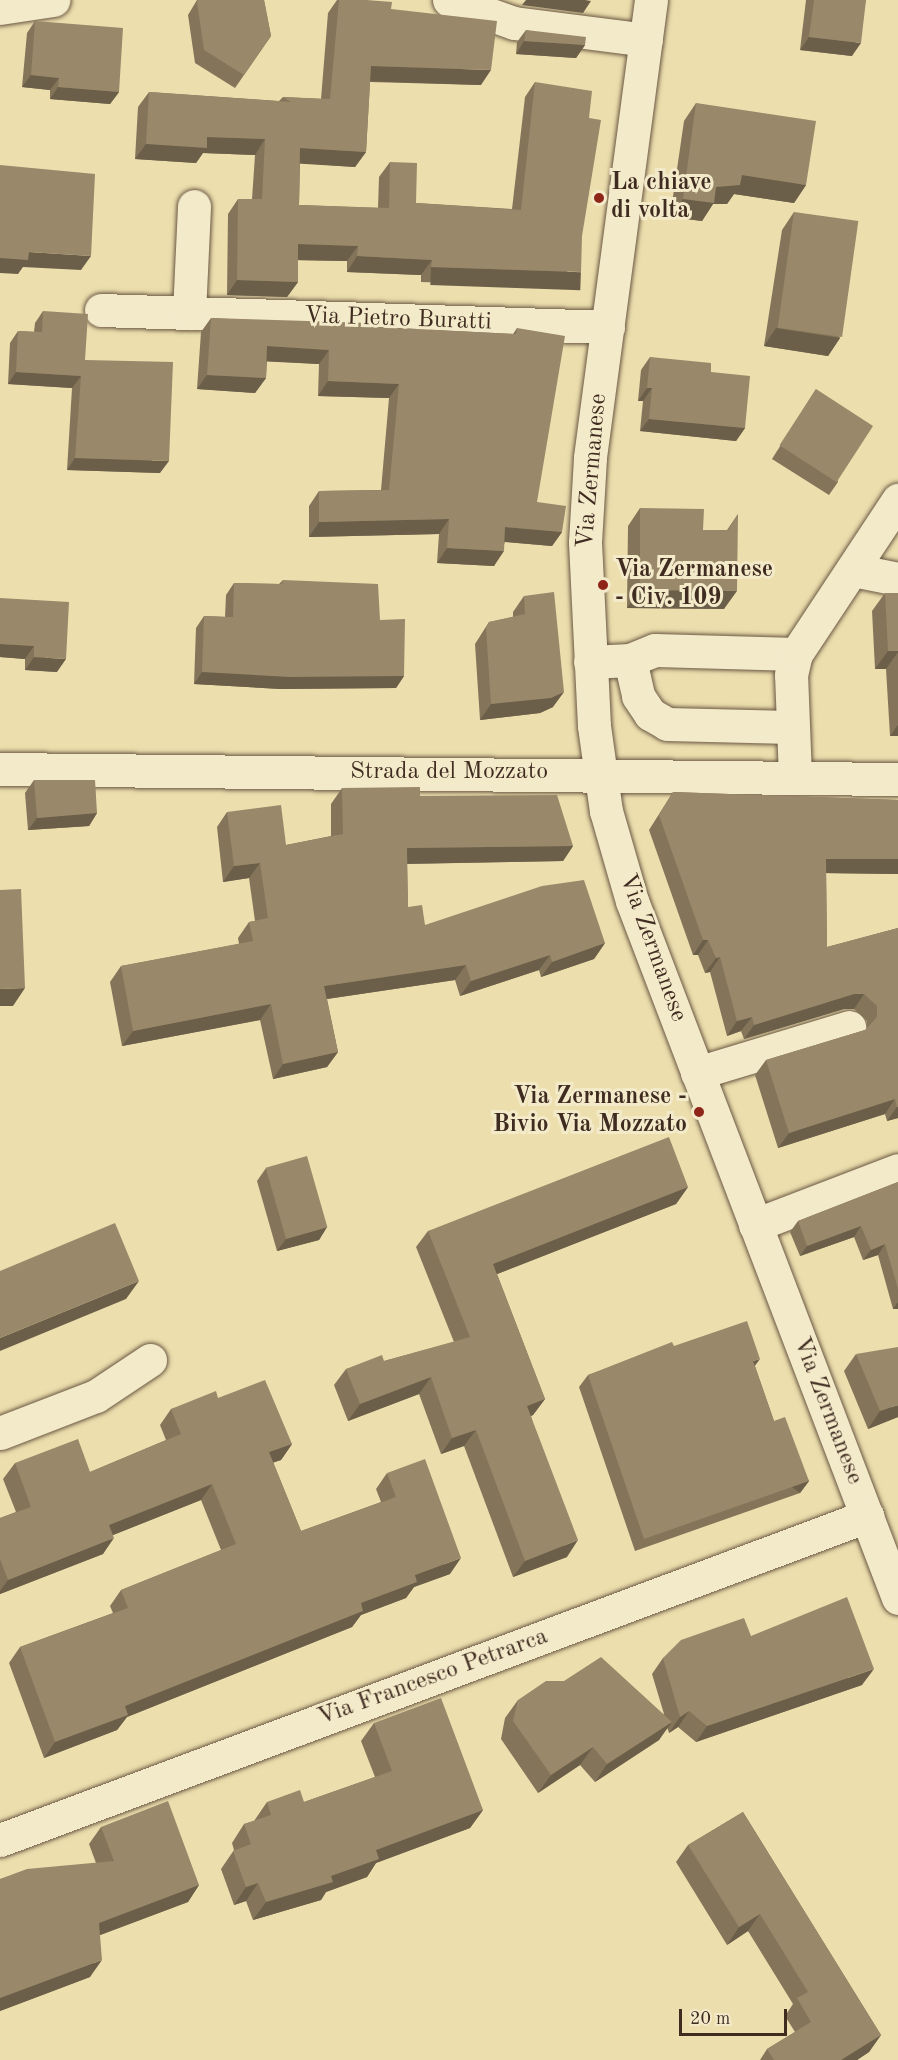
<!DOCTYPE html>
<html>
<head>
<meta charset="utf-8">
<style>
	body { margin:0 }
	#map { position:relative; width:898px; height:2060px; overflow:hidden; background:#ecdead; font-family:"Old Standard TT",serif }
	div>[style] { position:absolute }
	.roads { filter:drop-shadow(0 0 2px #6a5843) drop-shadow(0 0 2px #6a5843) }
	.minor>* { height:33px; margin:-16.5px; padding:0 16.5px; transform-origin:16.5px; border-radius:16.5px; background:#f3eaca }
	.wall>* { inset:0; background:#84755a }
	.shaded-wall>* { inset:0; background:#6b5f4a; transform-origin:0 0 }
	.building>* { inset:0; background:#998869; transform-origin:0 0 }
	.dots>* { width:16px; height:16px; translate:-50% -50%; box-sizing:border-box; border:3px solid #f3eaca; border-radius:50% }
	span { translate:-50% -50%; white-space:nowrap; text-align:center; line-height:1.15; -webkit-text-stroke:6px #f3eaca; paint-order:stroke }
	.poi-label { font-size:24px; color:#3f2b20; font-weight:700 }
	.left { translate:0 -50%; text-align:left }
	.right { translate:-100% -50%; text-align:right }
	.street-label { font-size:24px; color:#3f2b20 }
	.scale { position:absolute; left:679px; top:2009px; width:108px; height:27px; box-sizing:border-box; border:3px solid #3f2b20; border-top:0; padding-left:8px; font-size:18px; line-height:21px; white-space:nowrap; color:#3f2b20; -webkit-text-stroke:4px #f3eaca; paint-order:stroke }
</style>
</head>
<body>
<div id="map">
	<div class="roads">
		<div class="minor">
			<i style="left:449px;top:0;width:69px;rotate:19.5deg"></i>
			<i style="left:514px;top:23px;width:133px;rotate:7.3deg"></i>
			<i style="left:651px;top:0;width:462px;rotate:97.6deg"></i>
			<i style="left:590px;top:458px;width:84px;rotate:93.4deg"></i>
			<i style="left:585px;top:542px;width:184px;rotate:87.2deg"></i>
			<i style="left:594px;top:726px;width:86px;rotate:82deg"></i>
			<i style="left:606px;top:811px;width:94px;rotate:73.9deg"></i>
			<i style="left:632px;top:901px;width:746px;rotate:69.11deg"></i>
			<i style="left:0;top:8px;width:54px;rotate:-8.6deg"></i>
			<i style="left:101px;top:310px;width:507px;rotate:1.92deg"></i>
			<i style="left:189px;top:313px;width:107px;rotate:-87.3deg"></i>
			<i style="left:853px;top:570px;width:46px;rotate:11.3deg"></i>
			<i style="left:630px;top:660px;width:37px;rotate:77deg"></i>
			<i style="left:638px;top:696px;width:22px;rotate:56deg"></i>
			<i style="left:650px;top:714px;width:20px;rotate:30deg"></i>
			<i style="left:667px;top:724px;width:124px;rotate:1.4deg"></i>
			<i style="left:590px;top:662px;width:40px;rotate:-2.9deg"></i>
			<i style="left:630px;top:660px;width:27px;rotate:-22deg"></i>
			<i style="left:655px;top:650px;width:141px;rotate:1.6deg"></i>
			<i style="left:0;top:769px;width:898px;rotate:0.64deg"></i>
			<i style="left:795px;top:777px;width:102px;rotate:-92.2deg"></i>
			<i style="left:791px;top:675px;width:22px;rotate:-77deg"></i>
			<i style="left:796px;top:654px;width:185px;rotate:-56.5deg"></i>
			<i style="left:697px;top:1073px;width:159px;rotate:-16.8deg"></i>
			<i style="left:755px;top:1225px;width:153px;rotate:-21deg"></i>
			<i style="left:0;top:1433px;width:103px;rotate:-21.1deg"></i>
			<i style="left:96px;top:1396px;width:65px;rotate:-33.7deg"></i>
			<i style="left:0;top:1840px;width:926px;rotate:-20.49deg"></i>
		</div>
	</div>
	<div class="wall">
		<i style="clip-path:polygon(197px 0,264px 0,271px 36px,235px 88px,195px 63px,188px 15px)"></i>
		<i style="clip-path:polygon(337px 0,366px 0,391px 9px,481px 85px,370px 82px,366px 152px,355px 167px,300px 163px,299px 205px,378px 208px,379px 177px,390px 162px,416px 203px,512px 209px,525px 97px,535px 82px,570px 287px,421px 282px,421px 275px,347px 272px,347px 261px,298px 260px,298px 282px,287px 297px,227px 295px,228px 214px,238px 199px,252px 199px,255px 155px,203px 153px,196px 163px,135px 159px,138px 107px,149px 92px,279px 101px,283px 97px,321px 99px,328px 13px)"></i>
		<i style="clip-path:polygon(806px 0,866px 0,852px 56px,800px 50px)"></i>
		<i style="clip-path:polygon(35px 21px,119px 92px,110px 104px,50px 99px,50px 90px,22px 87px,27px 33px)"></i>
		<i style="clip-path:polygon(526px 30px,585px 45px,576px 58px,516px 54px,517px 42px)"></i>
		<i style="clip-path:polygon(696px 103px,806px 185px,794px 203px,734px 194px,727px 204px,713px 204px,702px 221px,670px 217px,684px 121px)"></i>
		<i style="clip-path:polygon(794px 212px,840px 338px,828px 356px,764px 346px,782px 230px)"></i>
		<i style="clip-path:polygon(43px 311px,85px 360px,160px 473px,67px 470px,72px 388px,8px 384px,10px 343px,18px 331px,34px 332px,35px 323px)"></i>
		<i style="clip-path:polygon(211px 318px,513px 334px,517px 328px,537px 502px,562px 532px,552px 546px,505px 542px,494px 566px,437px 563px,439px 534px,309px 537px,309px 506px,319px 491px,381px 490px,389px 398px,318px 396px,319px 364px,267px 361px,266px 378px,255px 393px,197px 389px,201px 332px)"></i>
		<i style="clip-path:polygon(650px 357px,711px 372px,745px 428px,736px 441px,640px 431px,643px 401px,638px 401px,641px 370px)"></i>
		<i style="clip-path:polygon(816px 389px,838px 482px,829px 495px,772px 459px)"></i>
		<i style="clip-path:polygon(640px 508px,703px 530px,727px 530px,738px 514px,724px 609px,627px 608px,628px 526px)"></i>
		<i style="clip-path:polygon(283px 580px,380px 620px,404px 676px,396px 688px,281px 689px,194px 684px,196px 628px,204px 616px,225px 617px,226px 595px,234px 583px,279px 584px)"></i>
		<i style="clip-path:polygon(885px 593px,898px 593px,898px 736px,890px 736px,886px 669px,875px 669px,872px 611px)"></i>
		<i style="clip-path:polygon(524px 596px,553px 707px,540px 713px,480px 720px,475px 644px,489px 622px,513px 617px,513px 612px)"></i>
		<i style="clip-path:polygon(0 598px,57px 672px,25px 670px,25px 659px,0 657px)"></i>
		<i style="clip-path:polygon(34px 780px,97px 813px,89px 826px,28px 830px,25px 793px)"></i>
		<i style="clip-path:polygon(342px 788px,420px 796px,573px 846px,563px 861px,407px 864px,408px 907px,425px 925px,605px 943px,594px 959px,541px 977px,539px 970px,460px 996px,455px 980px,327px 999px,338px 1052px,327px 1067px,273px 1079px,260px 1020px,122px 1046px,110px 982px,121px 966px,239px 944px,238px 938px,249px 922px,255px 921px,249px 878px,223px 882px,217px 827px,227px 812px,286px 845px,331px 836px,331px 804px)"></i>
		<i style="clip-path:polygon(673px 792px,898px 800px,898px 874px,826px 873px,827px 947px,898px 928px,898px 1118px,887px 1121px,885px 1114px,778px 1148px,755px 1075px,766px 1060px,865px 1030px,867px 1028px,867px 1021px,854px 1009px,844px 1009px,744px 1039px,741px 1031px,727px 1036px,710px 972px,705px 973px,698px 955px,693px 955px,649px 830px)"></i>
		<i style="clip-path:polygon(266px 1168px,327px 1227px,319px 1240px,277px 1251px,257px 1181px)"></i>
		<i style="clip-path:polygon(898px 1182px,898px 1309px,893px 1309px,878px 1255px,863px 1260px,854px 1237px,800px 1256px,790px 1232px,798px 1221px)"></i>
		<i style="clip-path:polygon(688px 1187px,676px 1204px,497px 1274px,545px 1399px,533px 1415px,531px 1416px,567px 1557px,513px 1577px,464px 1446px,441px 1454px,419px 1394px,348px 1421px,334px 1385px,346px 1369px,384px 1361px,454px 1342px,416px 1247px,428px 1231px)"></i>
		<i style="clip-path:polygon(674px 1346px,755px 1366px,774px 1421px,809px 1481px,800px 1493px,635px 1551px,579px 1387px,588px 1375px)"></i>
		<i style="clip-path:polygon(856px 1354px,898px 1417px,868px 1429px,844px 1371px)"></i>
		<i style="clip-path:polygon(218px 1398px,292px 1444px,281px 1460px,273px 1462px,301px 1531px,381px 1502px,376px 1489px,387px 1473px,450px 1574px,414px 1587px,406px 1598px,361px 1615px,352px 1627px,127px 1717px,117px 1730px,44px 1758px,9px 1663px,20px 1647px,113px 1613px,110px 1606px,121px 1590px,221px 1550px,201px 1500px,113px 1535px,103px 1554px,0 1594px,0 1518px,16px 1512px,3px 1479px,15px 1463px,90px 1472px,166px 1440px,160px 1425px,171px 1409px)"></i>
		<i style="clip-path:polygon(751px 1636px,862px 1685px,696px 1742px,678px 1727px,669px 1733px,667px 1727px,659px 1740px,595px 1782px,580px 1765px,538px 1793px,501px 1739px,505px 1718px,518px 1700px,664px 1714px,652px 1674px,663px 1658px)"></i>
		<i style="clip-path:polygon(374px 1723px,483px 1810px,470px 1828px,376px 1863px,367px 1877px,326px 1892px,321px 1900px,253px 1920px,246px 1901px,234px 1905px,221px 1869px,234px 1850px,232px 1843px,244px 1824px,254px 1821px,267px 1802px,304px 1802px,375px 1777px,361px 1741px)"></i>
		<i style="clip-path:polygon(743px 1812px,881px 2035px,869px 2052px,857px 2060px,760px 2060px,767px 2049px,795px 2032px,785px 2016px,793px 2004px,748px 1931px,727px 1945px,676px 1862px,688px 1845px)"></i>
		<i style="clip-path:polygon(101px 1827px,199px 1885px,188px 1902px,100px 1935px,90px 1977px,0 2011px,0 1879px,96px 1863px,89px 1844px)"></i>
	</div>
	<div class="shaded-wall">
		<i style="clip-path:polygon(526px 0,585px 0,591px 1px,583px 13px,522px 5px)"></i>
		<i style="clip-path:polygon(809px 37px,861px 43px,852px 56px,800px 50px)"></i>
		<i style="clip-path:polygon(524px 41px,585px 45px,576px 58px,516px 54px)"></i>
		<i style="clip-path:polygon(371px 66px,491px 70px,481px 85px,360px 81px)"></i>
		<i style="clip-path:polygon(31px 75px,59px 78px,50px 90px,22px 87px)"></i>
		<i style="clip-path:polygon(58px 87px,119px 92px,110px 104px,50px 99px)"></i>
		<i style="clip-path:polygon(207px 137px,265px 139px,255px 155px,203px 153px,196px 163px,135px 159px,146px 144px)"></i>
		<i style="clip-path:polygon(300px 148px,366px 152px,355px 167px,289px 163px)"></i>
		<i style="clip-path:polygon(742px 175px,806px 185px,794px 203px,734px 194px,727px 204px,713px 204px,702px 221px,670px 217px,683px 199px,716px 187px)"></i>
		<i style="clip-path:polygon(298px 244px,358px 246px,347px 261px,288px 260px)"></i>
		<i style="clip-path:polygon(29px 252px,91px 256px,81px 270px,23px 267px,18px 274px,0 273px,0 258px)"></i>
		<i style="clip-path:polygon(357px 256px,432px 260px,421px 275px,347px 272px)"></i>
		<i style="left:431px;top:267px;width:150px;height:18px;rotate:2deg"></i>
		<i style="clip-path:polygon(237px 280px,298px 282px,287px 297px,227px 295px)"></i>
		<i style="clip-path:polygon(776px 328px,840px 338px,828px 356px,764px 346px)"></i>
		<i style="clip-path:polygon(267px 346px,329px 350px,319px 364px,257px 361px)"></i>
		<i style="clip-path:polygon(16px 372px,81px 376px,72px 388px,8px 384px)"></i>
		<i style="clip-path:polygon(207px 375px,266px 378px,255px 393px,197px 389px)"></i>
		<i style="clip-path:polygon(328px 381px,399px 384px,389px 398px,318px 396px)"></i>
		<i style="clip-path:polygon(647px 388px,652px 388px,643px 401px,638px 401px)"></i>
		<i style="clip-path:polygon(649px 419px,745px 428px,736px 441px,640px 431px)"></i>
		<i style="clip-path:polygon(75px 458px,169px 461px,160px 473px,67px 470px)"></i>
		<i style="clip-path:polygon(449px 519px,439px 534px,309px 537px,319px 522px)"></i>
		<i style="clip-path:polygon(505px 527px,562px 532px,552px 546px,495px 541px)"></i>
		<i style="clip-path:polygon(447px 548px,504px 551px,494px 566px,437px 563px)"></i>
		<i style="clip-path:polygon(640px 590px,737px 591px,724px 609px,627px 608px)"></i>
		<i style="clip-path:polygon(0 644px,34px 646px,25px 659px,0 657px)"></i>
		<i style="clip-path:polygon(888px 651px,898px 651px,898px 652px,886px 669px,875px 669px)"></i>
		<i style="clip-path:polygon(34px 657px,66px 659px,57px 672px,25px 670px)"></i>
		<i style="clip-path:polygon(202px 672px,404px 676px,396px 688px,281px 689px,194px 684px)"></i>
		<i style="clip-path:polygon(564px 692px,553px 707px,540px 713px,480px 720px,491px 704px)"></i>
		<i style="clip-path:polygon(898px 725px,898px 736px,890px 736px)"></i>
		<i style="clip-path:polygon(97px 813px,89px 826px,28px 830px,37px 818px)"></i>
		<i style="clip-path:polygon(573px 846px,563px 861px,396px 864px,407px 848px)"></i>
		<i style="clip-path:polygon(826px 859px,898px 859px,898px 874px,816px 873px)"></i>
		<i style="clip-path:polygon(260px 863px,249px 878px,223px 882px,234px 866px)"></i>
		<i style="clip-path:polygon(703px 940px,708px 940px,698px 955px,693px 955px)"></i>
		<i style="clip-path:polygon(605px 943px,594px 959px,541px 977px,552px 962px)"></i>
		<i style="clip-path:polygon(550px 955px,539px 970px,460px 996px,471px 981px)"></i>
		<i style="clip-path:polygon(720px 957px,710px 972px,705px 973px,716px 958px)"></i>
		<i style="clip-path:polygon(466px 965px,455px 980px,313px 1001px,324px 986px)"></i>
		<i style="clip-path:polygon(25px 988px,13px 1006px,0 1006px,0 989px)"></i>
		<i style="clip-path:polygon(854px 994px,864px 994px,854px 1009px,844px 1009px,744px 1039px,754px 1025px)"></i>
		<i style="clip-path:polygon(271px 1004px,260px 1020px,122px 1046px,133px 1031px)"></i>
		<i style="clip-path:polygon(752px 1017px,741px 1031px,727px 1036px,737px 1021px)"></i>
		<i style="clip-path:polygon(338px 1052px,327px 1067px,273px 1079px,283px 1064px)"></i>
		<i style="clip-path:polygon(895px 1099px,885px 1114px,778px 1148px,789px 1133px)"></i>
		<i style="clip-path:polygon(897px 1107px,898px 1107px,898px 1118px,887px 1121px)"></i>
		<i style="clip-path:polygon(688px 1187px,676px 1204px,482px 1280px,493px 1264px)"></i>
		<i style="clip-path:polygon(861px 1226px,854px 1237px,800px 1256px,807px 1246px)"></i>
		<i style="clip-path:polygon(327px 1227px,319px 1240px,277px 1251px,286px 1239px)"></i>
		<i style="clip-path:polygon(885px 1244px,878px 1255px,863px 1260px,871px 1250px)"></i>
		<i style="clip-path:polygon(139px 1281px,126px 1299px,0 1351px,0 1338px)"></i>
		<i style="clip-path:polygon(898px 1302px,898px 1309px,893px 1309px)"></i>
		<i style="clip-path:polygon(760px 1359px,751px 1371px,753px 1361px)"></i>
		<i style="clip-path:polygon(431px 1377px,419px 1394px,348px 1421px,360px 1404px)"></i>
		<i style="clip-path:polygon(545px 1399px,533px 1415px,516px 1423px,527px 1406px)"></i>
		<i style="clip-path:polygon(898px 1405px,898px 1417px,868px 1429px,880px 1411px)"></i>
		<i style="clip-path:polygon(476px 1430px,464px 1446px,441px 1454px,452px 1438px)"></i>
		<i style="clip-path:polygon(292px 1444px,281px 1460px,258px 1468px,269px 1452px)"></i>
		<i style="left:809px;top:1481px;width:15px;height:175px;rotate:127deg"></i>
		<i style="clip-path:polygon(212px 1484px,201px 1500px,98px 1541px,109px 1525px)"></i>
		<i style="clip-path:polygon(114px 1538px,103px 1554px,0 1594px,0 1591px,8px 1580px)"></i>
		<i style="clip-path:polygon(578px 1540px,567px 1557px,513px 1577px,525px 1561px)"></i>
		<i style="clip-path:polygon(461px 1558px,450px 1574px,414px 1587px,406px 1598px,361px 1615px,352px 1627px,127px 1717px,117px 1730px,44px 1758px,55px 1742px,125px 1706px,361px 1603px,415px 1575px)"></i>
		<i style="clip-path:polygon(874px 1669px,862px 1685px,696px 1742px,707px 1726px)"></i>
		<i style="clip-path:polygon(689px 1711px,678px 1727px,669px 1733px,680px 1717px)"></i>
		<i style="clip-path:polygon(672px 1722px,659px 1740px,595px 1782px,607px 1764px)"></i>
		<i style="clip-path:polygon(593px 1747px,580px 1765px,538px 1793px,551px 1775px)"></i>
		<i style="clip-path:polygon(483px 1810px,470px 1828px,376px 1863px,367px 1877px,326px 1892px,321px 1900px,253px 1920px,266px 1902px,331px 1876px,376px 1850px)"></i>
		<i style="clip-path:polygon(258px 1883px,246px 1901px,234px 1905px,246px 1887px)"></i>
		<i style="clip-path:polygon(199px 1885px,188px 1902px,87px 1940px,99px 1923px)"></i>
		<i style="clip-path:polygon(760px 1914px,748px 1931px,727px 1945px,739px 1927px)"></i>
		<i style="clip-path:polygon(102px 1960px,90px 1977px,0 2011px,0 1998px)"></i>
		<i style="clip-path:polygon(881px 2035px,869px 2052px,857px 2060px,841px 2060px)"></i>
	</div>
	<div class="building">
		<i style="clip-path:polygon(198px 0,264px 0,271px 36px,244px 75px,204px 50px,197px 2px)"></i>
		<i style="clip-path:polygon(339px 0,366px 0,392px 2px,391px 9px,497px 21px,491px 70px,371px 66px,366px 152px,300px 148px,299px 205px,389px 208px,390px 162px,417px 163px,416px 203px,521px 210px,535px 82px,592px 91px,589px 118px,601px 120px,582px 236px,581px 272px,431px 267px,432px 260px,357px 256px,358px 246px,298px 244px,298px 282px,237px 280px,238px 199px,262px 199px,265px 139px,207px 137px,207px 148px,146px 144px,149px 92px,291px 102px,283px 97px,330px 99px)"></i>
		<i style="clip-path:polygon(814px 0,866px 0,861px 43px,809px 37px)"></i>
		<i style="clip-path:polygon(35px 21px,123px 28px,119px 92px,58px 87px,59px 78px,31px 75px)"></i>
		<i style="clip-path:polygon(526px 30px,586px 37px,585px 45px,524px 41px)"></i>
		<i style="clip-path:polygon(696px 103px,816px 121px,806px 185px,742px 175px,740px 185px,716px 187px,714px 203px,683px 199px)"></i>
		<i style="clip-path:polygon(0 165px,95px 174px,91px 256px,29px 252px,28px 260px,0 258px)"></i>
		<i style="left:794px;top:212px;width:65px;height:117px;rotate:8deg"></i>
		<i style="clip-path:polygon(43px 311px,88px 314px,85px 360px,173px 362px,169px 461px,75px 458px,81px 376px,16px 372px,18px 331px,42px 332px)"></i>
		<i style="clip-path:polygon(211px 318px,372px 323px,372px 327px,516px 334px,517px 328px,565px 336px,537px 502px,566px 506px,562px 532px,505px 527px,504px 551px,447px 548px,449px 519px,319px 522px,319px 491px,389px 490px,399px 384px,328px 381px,329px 350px,267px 346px,266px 378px,207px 375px)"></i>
		<i style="clip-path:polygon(650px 357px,711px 363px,711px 372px,750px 376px,745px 428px,649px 419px,652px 388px,647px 388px)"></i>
		<i style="left:816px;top:389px;width:68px;height:67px;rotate:33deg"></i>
		<i style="clip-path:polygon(640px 508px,704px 509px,703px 530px,728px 530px,738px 514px,737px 591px,640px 590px)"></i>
		<i style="clip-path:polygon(283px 580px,378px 584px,380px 620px,405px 619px,404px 676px,290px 677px,202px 672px,204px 616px,233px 617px,234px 583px,282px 584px)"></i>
		<i style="clip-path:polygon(554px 592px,564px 692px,551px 698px,491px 704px,486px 628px,489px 622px,525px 614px,524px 596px)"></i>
		<i style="clip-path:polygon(885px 593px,898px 593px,898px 651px,888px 651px)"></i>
		<i style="clip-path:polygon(0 598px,69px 602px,66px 659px,34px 657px,34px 646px,0 644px)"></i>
		<i style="clip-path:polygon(34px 780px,95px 780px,97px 813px,37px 818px)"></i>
		<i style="clip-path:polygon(420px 787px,420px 796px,557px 795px,573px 846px,407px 848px,408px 907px,422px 905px,425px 925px,542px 886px,584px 880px,605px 943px,552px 962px,550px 955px,471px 981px,466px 965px,324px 986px,338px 1052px,283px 1064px,271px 1004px,133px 1031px,121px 966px,253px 941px,249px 922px,268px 918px,260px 863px,234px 866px,227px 812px,281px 805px,286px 845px,343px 834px,342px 788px)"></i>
		<i style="clip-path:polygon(673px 792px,898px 800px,898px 859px,826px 859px,827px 947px,898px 928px,898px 1107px,897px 1107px,895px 1099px,789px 1133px,766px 1060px,865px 1030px,877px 1017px,877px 1006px,864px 994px,854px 994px,754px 1025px,752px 1017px,737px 1021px,720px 957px,716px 958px,708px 940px,703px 940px,659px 815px)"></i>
		<i style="clip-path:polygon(21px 889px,25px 988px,0 989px,0 890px)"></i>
		<i style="clip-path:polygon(669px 1137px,688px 1187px,493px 1264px,545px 1399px,527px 1406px,578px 1540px,525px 1561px,476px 1430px,452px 1438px,431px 1377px,360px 1404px,346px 1369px,382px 1355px,384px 1361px,470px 1337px,428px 1231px)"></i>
		<i style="left:307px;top:1156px;width:74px;height:43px;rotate:74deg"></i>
		<i style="clip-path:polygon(898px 1182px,898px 1289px,885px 1244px,871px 1250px,861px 1226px,807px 1246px,798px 1221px)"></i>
		<i style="clip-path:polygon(115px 1223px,139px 1281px,0 1338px,0 1271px)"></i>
		<i style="clip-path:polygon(747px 1321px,760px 1359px,753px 1361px,774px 1421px,785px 1417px,809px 1481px,644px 1539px,588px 1375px,672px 1342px,674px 1346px)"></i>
		<i style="clip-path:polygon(898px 1347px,898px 1405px,880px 1411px,856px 1354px)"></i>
		<i style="clip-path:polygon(265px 1380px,292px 1444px,269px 1452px,301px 1531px,396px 1497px,387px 1473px,425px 1459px,461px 1558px,415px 1575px,417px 1582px,361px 1603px,363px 1611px,125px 1706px,128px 1715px,55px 1742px,20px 1647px,128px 1608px,121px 1590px,236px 1544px,212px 1484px,109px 1525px,114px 1538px,8px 1580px,0 1559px,0 1518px,31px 1507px,15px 1463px,78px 1439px,90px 1472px,181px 1434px,171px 1409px,216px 1391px,218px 1398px)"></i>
		<i style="clip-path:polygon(847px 1597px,874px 1669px,707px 1726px,689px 1711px,680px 1717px,663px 1658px,681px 1640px,744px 1618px,751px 1636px)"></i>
		<i style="clip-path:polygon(601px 1657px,672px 1722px,607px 1764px,593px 1747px,551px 1775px,513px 1721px,518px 1700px,546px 1681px,564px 1681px)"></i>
		<i style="clip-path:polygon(441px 1698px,483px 1810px,376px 1850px,379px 1859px,331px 1876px,333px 1882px,266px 1902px,258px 1883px,246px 1887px,233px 1851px,251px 1844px,244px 1824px,271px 1815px,267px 1802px,300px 1790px,304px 1802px,392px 1771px,374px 1723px)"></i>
		<i style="clip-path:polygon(168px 1801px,199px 1885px,99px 1923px,102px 1960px,0 1998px,0 1879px,27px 1869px,114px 1861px,101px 1827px)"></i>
		<i style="clip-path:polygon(743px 1812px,881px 2035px,841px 2060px,774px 2060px,767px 2049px,811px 2022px,797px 1998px,808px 1992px,760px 1914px,739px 1927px,688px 1845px)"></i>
	</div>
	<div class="dots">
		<i style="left:599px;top:198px;background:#8f2418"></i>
		<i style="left:603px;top:585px;background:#8f2418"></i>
		<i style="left:699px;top:1112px;background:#8f2418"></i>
	</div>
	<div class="poi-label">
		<span class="left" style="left:611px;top:198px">La chiave<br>di volta</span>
		<span class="left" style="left:615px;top:585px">Via Zermanese<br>- Civ. 109</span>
		<span class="right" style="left:687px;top:1112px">Via Zermanese -<br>Bivio Via Mozzato</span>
	</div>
	<div class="street-label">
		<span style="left:398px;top:320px;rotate:2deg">Via Pietro Buratti</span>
		<span style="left:593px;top:471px;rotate:-85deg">Via Zermanese</span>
		<span style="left:449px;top:773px">Strada del Mozzato</span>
		<span style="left:652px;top:948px;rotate:70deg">Via Zermanese</span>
		<span style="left:827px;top:1411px;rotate:69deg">Via Zermanese</span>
		<span style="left:433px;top:1678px;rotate:-20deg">Via Francesco Petrarca</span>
	</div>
	<div class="scale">20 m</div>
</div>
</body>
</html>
